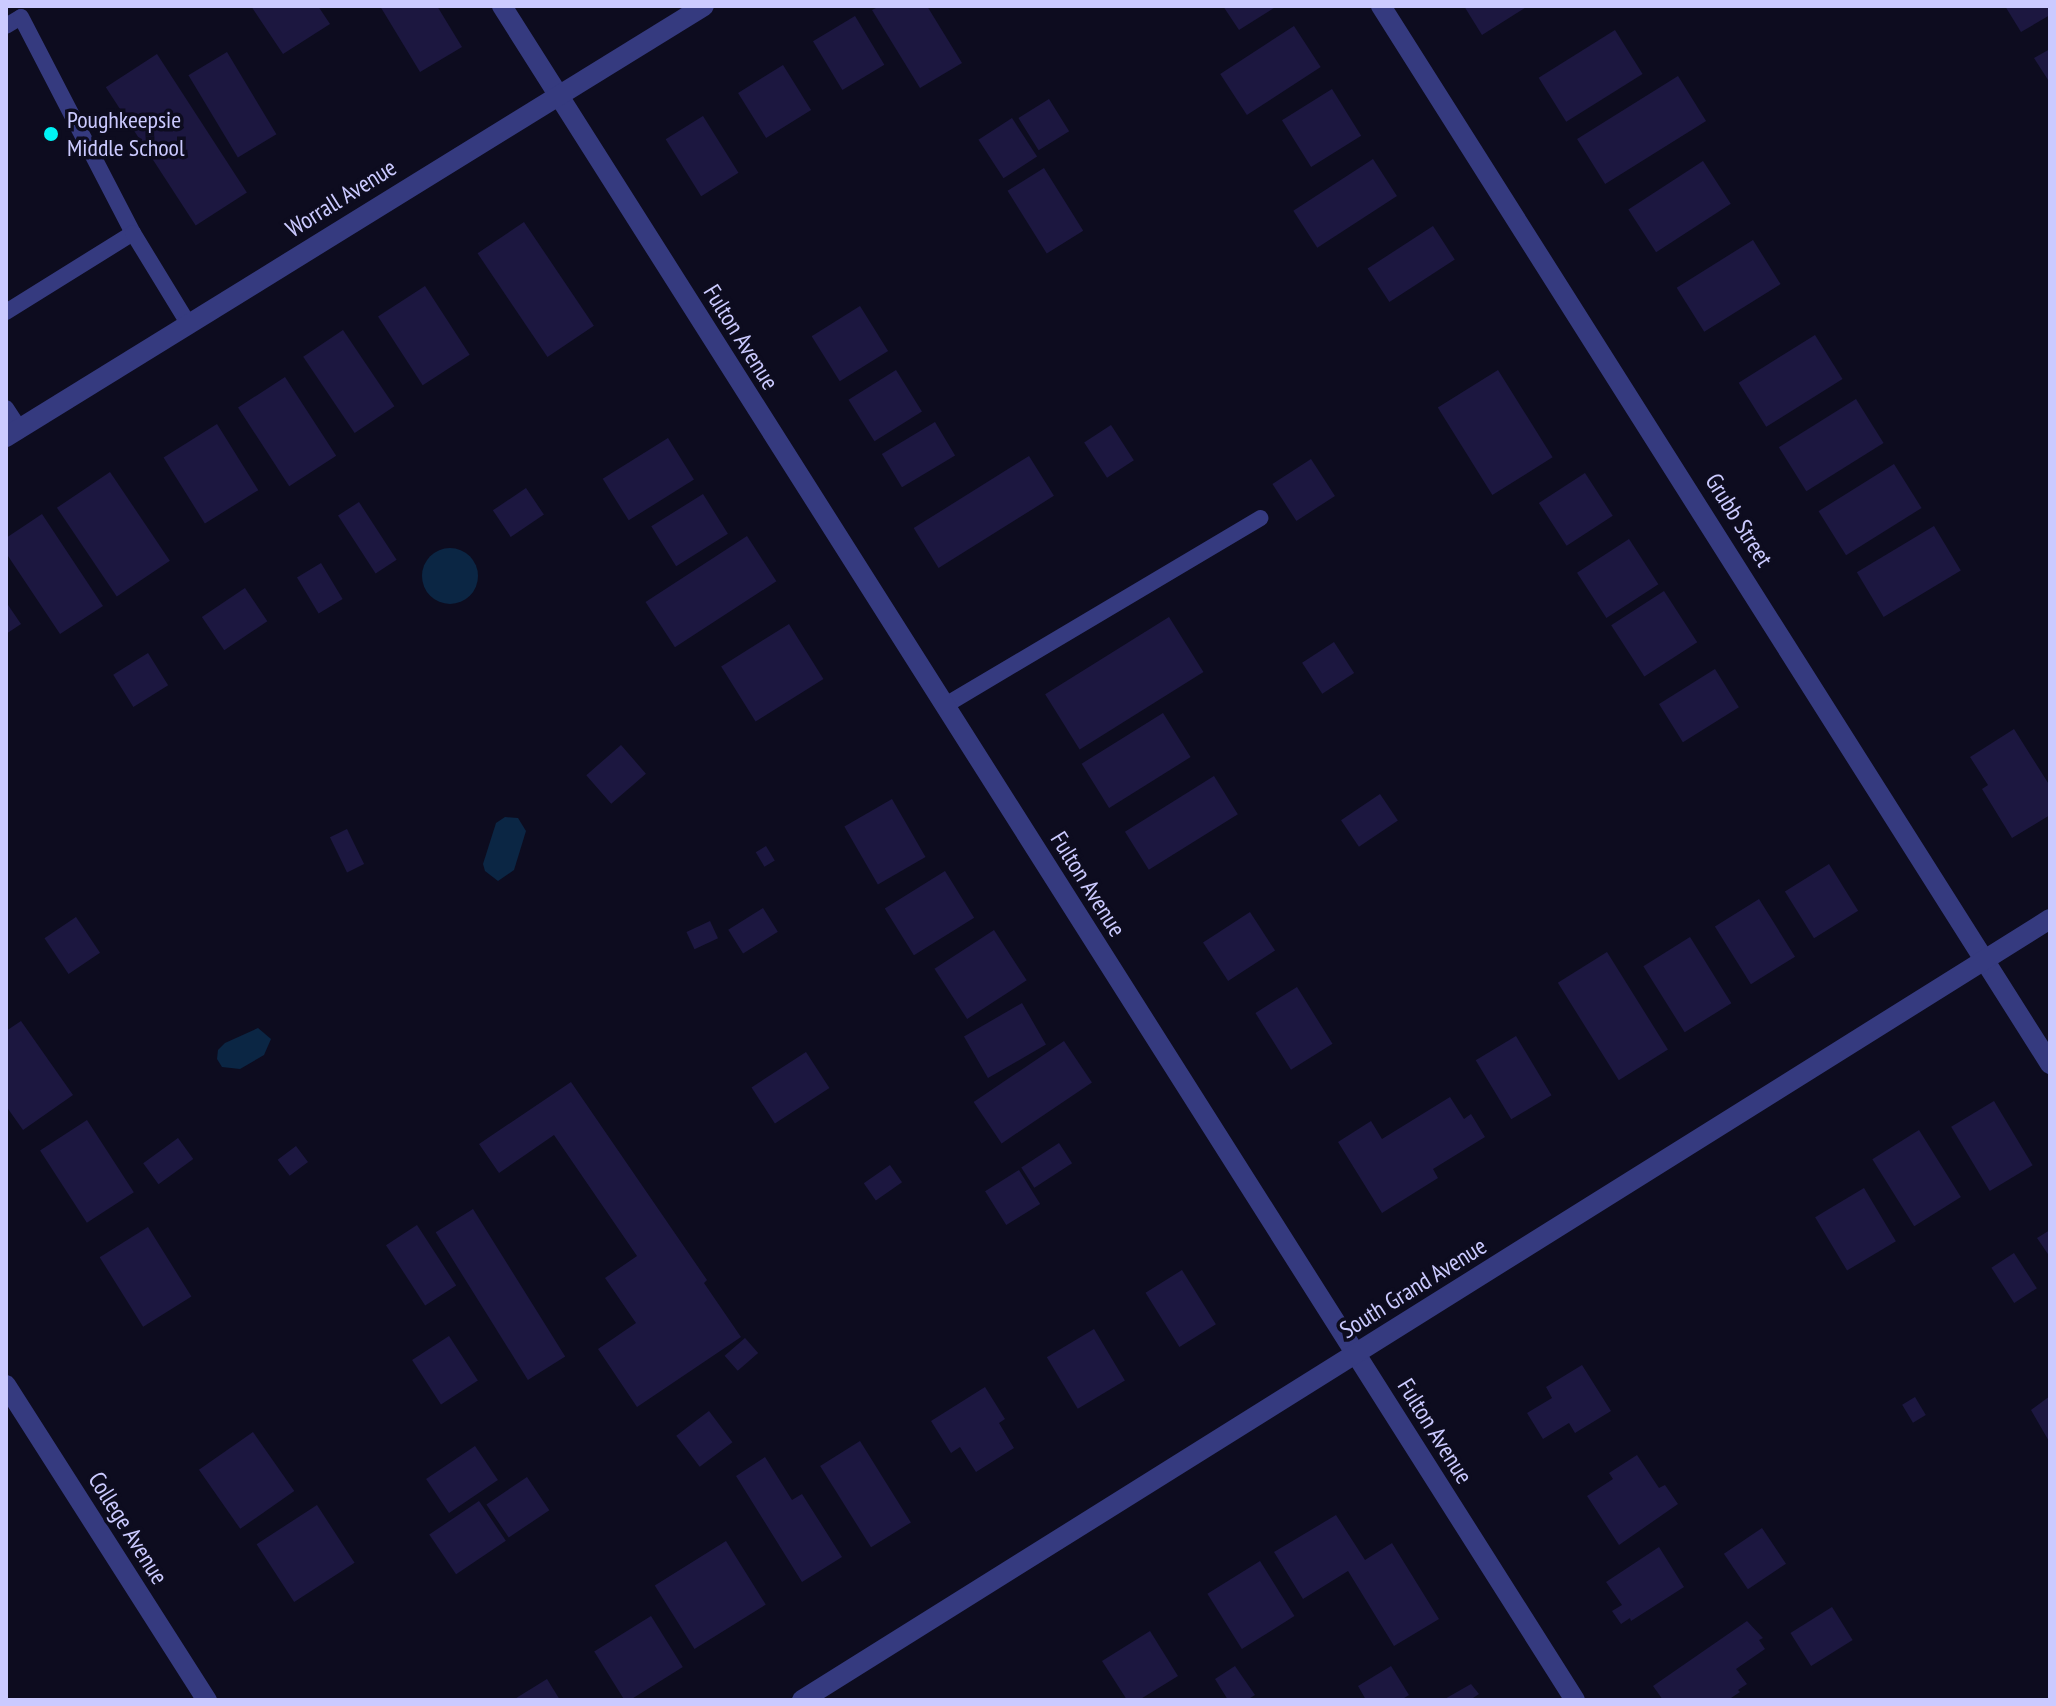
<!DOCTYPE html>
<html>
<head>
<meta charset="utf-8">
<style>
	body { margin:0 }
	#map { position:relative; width:2056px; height:1706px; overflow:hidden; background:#0d0c1f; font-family:"PT Sans Narrow",sans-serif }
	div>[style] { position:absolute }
	.water>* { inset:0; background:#0b2644 }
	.round { border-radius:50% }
	.building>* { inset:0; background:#1c1740; transform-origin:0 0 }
	.service>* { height:16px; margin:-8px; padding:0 8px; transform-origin:8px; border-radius:8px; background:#353a7f }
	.minor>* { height:20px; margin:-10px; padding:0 10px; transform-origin:10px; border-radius:10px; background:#353a7f }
	.dots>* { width:22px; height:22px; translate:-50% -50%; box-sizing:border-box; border:4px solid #0d0c1f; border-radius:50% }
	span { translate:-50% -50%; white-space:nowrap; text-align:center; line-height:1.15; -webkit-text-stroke:7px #0d0c1f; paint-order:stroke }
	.poi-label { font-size:24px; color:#cbcaff }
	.left { translate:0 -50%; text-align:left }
	.street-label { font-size:24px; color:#cbcaff }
	.frame { position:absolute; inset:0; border:8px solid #cbcaff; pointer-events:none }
</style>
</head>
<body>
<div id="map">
	<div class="water">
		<i class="round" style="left:422px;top:548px;width:56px;height:56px"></i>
		<i style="clip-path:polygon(505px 817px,518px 818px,526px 831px,514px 870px,498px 881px,485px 871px,483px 864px,496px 823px)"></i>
		<i style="clip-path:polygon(258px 1028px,271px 1039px,264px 1055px,240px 1069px,222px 1067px,217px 1059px,218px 1050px,225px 1043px)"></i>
	</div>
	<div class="building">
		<i style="clip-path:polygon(251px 6px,318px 6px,330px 24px,283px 54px)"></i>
		<i style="clip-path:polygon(380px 6px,437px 6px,462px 47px,420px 72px)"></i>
		<i style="clip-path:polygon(880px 6px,927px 6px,962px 63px,920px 88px,872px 10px)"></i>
		<i style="clip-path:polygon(1223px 6px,1277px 6px,1239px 30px)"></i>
		<i style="clip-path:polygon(1464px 6px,1528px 6px,1482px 35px)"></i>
		<i style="clip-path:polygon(2005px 6px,2050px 6px,2050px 15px,2021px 32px)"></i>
		<i style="left:855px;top:16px;width:57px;height:49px;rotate:59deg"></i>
		<i style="left:1294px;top:26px;width:49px;height:88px;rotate:57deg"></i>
		<i style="left:1615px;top:30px;width:52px;height:90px;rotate:58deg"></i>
		<i style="clip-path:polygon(2050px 49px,2050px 83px,2034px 58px)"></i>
		<i style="left:227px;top:52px;width:96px;height:45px;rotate:59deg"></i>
		<i style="left:157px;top:54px;width:165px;height:61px;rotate:57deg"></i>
		<i style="left:783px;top:65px;width:53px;height:53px;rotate:58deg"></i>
		<i style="left:1678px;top:76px;width:53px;height:119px;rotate:58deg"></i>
		<i style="left:1332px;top:89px;width:55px;height:59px;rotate:58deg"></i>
		<i style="left:1049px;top:99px;width:38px;height:36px;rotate:58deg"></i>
		<i style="left:703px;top:116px;width:67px;height:44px;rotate:58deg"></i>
		<i style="left:1012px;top:118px;width:46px;height:40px;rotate:57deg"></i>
		<i style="left:1373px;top:159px;width:44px;height:95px;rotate:57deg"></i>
		<i style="left:1703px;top:161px;width:51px;height:89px;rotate:57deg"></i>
		<i style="left:1044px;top:168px;width:74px;height:43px;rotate:58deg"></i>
		<i style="left:524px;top:222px;width:125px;height:56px;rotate:56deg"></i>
		<i style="left:1433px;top:226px;width:40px;height:78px;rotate:57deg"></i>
		<i style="left:1753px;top:240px;width:52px;height:90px;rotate:58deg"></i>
		<i style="left:425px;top:286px;width:82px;height:56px;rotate:57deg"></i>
		<i style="left:860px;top:306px;width:53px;height:57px;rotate:58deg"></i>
		<i style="left:343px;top:330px;width:92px;height:48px;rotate:56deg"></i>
		<i style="left:1815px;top:335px;width:52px;height:90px;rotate:58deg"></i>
		<i style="left:896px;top:370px;width:49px;height:56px;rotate:58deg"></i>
		<i style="left:1498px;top:370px;width:103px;height:71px;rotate:58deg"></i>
		<i style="left:285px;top:377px;width:94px;height:56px;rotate:57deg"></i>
		<i style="left:1856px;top:399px;width:52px;height:91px;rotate:58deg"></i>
		<i style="left:935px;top:422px;width:39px;height:62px;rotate:59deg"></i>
		<i style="left:217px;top:424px;width:78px;height:63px;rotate:58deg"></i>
		<i style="left:1111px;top:425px;width:42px;height:32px;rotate:57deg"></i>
		<i style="left:668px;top:438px;width:49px;height:77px;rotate:58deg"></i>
		<i style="left:1029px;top:456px;width:47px;height:136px;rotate:58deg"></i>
		<i style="left:1311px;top:459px;width:44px;height:46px;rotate:57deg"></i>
		<i style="left:1894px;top:464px;width:52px;height:89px;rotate:58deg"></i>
		<i style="left:110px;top:472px;width:107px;height:64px;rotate:56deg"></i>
		<i style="left:1585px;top:473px;width:51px;height:55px;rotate:57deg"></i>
		<i style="left:526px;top:488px;width:32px;height:40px;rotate:56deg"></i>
		<i style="left:703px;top:494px;width:47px;height:61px;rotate:58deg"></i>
		<i style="left:359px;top:502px;width:69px;height:25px;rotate:57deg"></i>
		<i style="clip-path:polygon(42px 514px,103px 606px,60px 634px,6px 553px,6px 538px)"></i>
		<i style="left:1934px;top:526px;width:52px;height:90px;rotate:59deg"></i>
		<i style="left:747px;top:536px;width:54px;height:121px;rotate:57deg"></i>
		<i style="left:1629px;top:539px;width:54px;height:62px;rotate:57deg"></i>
		<i style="left:321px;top:563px;width:42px;height:28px;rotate:59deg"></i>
		<i style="left:245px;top:588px;width:40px;height:52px;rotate:56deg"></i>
		<i style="left:1664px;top:591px;width:61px;height:63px;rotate:57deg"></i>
		<i style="clip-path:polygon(6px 602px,21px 624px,6px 634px)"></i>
		<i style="left:1169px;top:617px;width:65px;height:146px;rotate:58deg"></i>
		<i style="left:789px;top:624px;width:65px;height:80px;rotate:58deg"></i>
		<i style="left:1334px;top:642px;width:37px;height:38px;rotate:57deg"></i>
		<i style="left:148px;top:653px;width:38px;height:41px;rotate:58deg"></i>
		<i style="left:1715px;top:669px;width:45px;height:66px;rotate:58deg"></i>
		<i style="left:1163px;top:713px;width:52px;height:96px;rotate:58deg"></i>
		<i style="clip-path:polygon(2014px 729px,2050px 786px,2050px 815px,2012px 838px,1982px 789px,1988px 785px,1970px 757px)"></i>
		<i style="left:621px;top:745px;width:38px;height:46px;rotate:49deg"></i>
		<i style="left:1214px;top:776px;width:45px;height:105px;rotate:58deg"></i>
		<i style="left:1380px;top:794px;width:32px;height:47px;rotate:56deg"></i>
		<i style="left:892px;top:799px;width:67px;height:55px;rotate:60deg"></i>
		<i style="left:347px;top:829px;width:39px;height:19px;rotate:64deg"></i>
		<i style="left:766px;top:846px;width:17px;height:12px;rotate:59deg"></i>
		<i style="left:1829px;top:864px;width:55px;height:52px;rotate:58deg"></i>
		<i style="left:945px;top:871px;width:55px;height:71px;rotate:58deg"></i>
		<i style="left:1759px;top:899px;width:68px;height:52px;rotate:58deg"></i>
		<i style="left:763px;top:908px;width:28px;height:41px;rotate:58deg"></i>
		<i style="left:1250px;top:912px;width:46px;height:56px;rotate:57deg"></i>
		<i style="left:76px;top:917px;width:43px;height:38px;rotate:56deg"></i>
		<i style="left:710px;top:921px;width:19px;height:26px;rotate:65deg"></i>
		<i style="left:994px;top:930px;width:60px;height:71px;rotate:57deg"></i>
		<i style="left:1690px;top:937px;width:78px;height:55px;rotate:58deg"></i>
		<i style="left:1607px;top:952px;width:115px;height:58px;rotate:58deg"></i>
		<i style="left:1297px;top:987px;width:67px;height:49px;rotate:58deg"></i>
		<i style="left:1022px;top:1003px;width:48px;height:67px;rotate:60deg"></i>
		<i style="clip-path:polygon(21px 1021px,73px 1095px,23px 1130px,6px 1106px,6px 1031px)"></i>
		<i style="left:1516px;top:1036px;width:69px;height:47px;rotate:59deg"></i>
		<i style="left:1064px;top:1041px;width:50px;height:109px;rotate:56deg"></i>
		<i style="left:806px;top:1052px;width:43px;height:65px;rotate:57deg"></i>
		<i style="clip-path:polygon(571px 1082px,707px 1280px,704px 1283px,741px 1337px,637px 1407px,598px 1349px,636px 1323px,605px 1278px,637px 1256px,554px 1135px,499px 1173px,479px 1144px)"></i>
		<i style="clip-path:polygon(1450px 1097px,1464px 1119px,1471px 1114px,1485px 1137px,1433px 1169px,1438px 1178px,1382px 1213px,1338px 1142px,1371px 1121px,1382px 1139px)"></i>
		<i style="left:1994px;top:1101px;width:75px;height:50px;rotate:59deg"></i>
		<i style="left:87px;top:1120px;width:86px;height:56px;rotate:57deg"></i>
		<i style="left:1919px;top:1130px;width:79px;height:55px;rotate:58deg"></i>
		<i style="left:178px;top:1138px;width:26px;height:43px;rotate:54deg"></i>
		<i style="left:1059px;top:1143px;width:24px;height:45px;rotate:57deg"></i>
		<i style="left:296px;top:1146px;width:20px;height:23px;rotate:53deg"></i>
		<i style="left:890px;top:1165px;width:21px;height:32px;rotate:55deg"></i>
		<i style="left:1019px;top:1170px;width:40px;height:40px;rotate:58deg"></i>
		<i style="left:1864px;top:1188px;width:62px;height:57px;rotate:59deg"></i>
		<i style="left:473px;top:1209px;width:174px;height:44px;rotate:58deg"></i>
		<i style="left:417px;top:1225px;width:72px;height:37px;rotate:57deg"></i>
		<i style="left:148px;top:1227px;width:82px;height:57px;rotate:58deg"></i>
		<i style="clip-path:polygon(2050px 1230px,2050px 1257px,2037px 1238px)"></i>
		<i style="left:2014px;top:1253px;width:42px;height:27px;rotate:57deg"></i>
		<i style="left:1182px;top:1270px;width:64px;height:43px;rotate:58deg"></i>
		<i style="left:1094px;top:1329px;width:60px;height:55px;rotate:59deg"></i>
		<i style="left:449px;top:1336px;width:53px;height:44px;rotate:57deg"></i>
		<i style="left:745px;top:1338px;width:20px;height:27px;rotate:49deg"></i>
		<i style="clip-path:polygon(1582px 1365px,1611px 1411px,1575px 1433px,1569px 1423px,1543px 1439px,1527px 1413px,1552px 1398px,1546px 1387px)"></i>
		<i style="clip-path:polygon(985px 1387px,1005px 1419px,999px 1423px,1014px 1448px,976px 1472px,960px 1447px,951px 1453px,931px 1421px)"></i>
		<i style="clip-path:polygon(2050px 1396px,2050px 1443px,2031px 1410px)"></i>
		<i style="left:1915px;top:1397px;width:21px;height:15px;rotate:59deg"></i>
		<i style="left:709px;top:1411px;width:39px;height:41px;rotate:53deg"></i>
		<i style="left:253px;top:1432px;width:72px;height:66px;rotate:55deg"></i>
		<i style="left:860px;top:1441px;width:96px;height:47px;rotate:58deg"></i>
		<i style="left:475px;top:1446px;width:41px;height:59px;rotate:56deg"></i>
		<i style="clip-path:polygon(1637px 1455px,1659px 1488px,1665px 1485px,1678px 1504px,1619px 1545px,1587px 1496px,1613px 1479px,1609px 1473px)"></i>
		<i style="clip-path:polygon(765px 1457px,792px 1500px,802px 1494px,842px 1557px,802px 1582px,736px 1476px)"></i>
		<i style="left:527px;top:1477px;width:40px;height:49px;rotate:56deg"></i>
		<i style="left:479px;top:1501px;width:48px;height:60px;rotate:56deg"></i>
		<i style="left:317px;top:1505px;width:69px;height:72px;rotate:57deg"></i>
		<i style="clip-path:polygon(1336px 1515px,1365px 1560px,1392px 1543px,1439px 1619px,1394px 1646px,1348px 1571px,1303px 1599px,1274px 1552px)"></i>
		<i style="left:1762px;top:1528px;width:43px;height:46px;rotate:56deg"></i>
		<i style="left:726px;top:1541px;width:75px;height:84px;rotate:58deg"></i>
		<i style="clip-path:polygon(1659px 1547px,1684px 1587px,1631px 1621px,1630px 1618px,1621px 1624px,1612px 1611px,1622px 1605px,1606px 1582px)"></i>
		<i style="left:1260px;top:1561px;width:65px;height:62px;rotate:58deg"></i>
		<i style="left:1832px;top:1607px;width:39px;height:49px;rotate:58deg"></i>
		<i style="left:651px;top:1616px;width:60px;height:67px;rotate:58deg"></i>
		<i style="clip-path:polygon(1747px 1621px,1763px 1638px,1759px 1640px,1765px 1649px,1736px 1669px,1747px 1684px,1738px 1690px,1740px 1692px,1728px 1700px,1663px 1700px,1653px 1686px)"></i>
		<i style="clip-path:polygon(1150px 1631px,1178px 1676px,1139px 1700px,1127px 1700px,1102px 1661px)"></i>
		<i style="clip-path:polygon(1235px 1666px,1255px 1695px,1247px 1700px,1228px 1700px,1215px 1679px)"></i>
		<i style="clip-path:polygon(1391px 1666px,1409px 1695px,1401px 1700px,1366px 1700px,1358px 1686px)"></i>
		<i style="clip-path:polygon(547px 1679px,560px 1700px,513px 1700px)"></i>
		<i style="clip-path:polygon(1471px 1684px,1479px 1694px,1470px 1700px,1443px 1700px)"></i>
	</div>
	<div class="service">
		<i style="left:6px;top:26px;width:17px;rotate:-31deg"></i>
		<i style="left:21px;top:17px;width:243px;rotate:62.6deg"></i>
		<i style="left:133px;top:233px;width:150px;rotate:148.1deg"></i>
		<i style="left:133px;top:233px;width:105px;rotate:58.6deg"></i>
		<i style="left:6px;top:408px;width:24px;rotate:57deg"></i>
		<i style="left:944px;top:706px;width:368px;rotate:-30.7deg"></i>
	</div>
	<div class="minor">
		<i style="left:502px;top:6px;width:2005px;rotate:57.65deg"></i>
		<i style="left:1381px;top:6px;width:1252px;rotate:57.69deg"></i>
		<i style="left:6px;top:437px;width:820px;rotate:-31.69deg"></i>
		<i style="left:6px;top:1385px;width:374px;rotate:57.5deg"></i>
		<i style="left:802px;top:1700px;width:1472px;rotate:-32.04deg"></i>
	</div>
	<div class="dots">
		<i style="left:51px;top:134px;background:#00f3f5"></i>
	</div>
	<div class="poi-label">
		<span class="left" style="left:67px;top:134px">Poughkeepsie<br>Middle School</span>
	</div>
	<div class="street-label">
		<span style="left:341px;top:198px;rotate:-32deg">Worrall Avenue</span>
		<span style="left:741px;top:337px;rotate:58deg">Fulton Avenue</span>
		<span style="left:1739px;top:520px;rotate:58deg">Grubb Street</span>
		<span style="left:1088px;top:884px;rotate:58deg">Fulton Avenue</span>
		<span style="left:1413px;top:1288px;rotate:-32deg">South Grand Avenue</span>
		<span style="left:1435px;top:1431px;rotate:58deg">Fulton Avenue</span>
		<span style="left:128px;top:1528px;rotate:58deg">College Avenue</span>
	</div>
	<div class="frame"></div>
</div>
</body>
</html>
